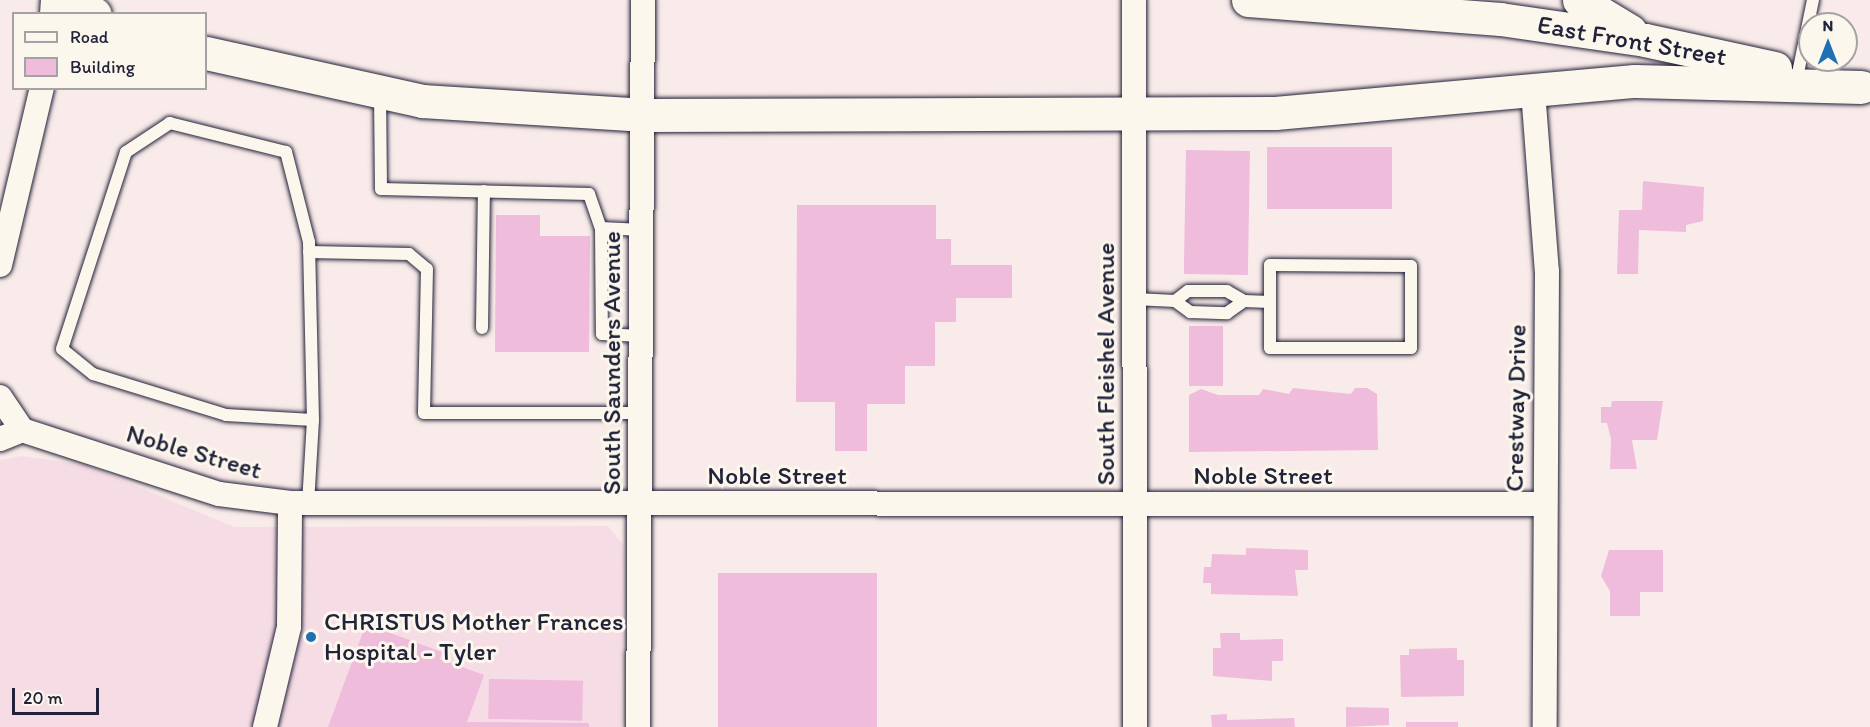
<!DOCTYPE html>
<html>
<head>
<meta charset="utf-8">
<style>
	body { margin:0 }
	#map { position:relative; width:1870px; height:727px; overflow:hidden; background:#f9ebe9; font-family:Itim,sans-serif }
	div>[style] { position:absolute }
	.built>* { inset:0; background:#f6dde5 }
	.building>* { inset:0; background:#efbcdb; transform-origin:0 0 }
	.roads { filter:drop-shadow(0 0 2px #22223b) drop-shadow(0 0 2px #22223b) }
	.lane>* { height:12px; margin:-6px; padding:0 6px; transform-origin:6px; border-radius:6px; background:#fbf7ec }
	.street>* { height:24px; margin:-12px; padding:0 12px; transform-origin:12px; border-radius:12px; background:#fbf7ec }
	.primary>* { height:33px; margin:-16.5px; padding:0 16.5px; transform-origin:16.5px; border-radius:16.5px; background:#fbf7ec }
	.dots>* { width:16px; height:16px; translate:-50% -50%; box-sizing:border-box; border:3px solid #fbf7ec; border-radius:50% }
	span { translate:-50% -50%; white-space:nowrap; text-align:center; line-height:1.15; -webkit-text-stroke:6px #fbf7ec; paint-order:stroke }
	.street-label { font-size:26px; color:#22223b }
	.poi-label { font-size:26px; color:#22223b }
	.left { translate:0 -50%; text-align:left }
	.legend { position:absolute; left:12px; top:12px; width:195px; height:78px; box-sizing:border-box; background:#fbf7ec; border:2px solid #a4a2a5; margin:0; padding:8px 10px; list-style:none; font-size:18px; color:#22223b }
	.legend li { display:flex; align-items:center; gap:12px; height:30px }
	.legend b { width:30px; border:2px solid #a4a2a5 }
	.north { position:absolute; left:1798px; top:12px; width:60px; height:60px; box-sizing:border-box; background:#fbf7ec; border:2px solid #a4a2a5; border-radius:50%; rotate:0deg; font-size:16px; font-weight:700; line-height:24px; text-align:center; color:#22223b }
	.north::after { content:''; display:block; margin:auto; width:21px; height:27px; background:#1f6fb2; clip-path:polygon(50% 0,100% 100%,50% 72%,0 100%) }
	.scale { position:absolute; left:12px; top:688px; width:87px; height:27px; box-sizing:border-box; border:3px solid #22223b; border-top:0; padding-left:8px; font-size:18px; line-height:21px; white-space:nowrap; color:#22223b; -webkit-text-stroke:4px #fbf7ec; paint-order:stroke }
</style>
</head>
<body>
<div id="map">
	<div class="built">
		<i style="clip-path:polygon(22px 456px,86px 465px,234px 527px,608px 526px,624px 546px,622px 727px,0 727px,0 460px)"></i>
	</div>
	<div class="building">
		<i style="left:1267px;top:147px;width:125px;height:62px"></i>
		<i style="left:1186px;top:150px;width:64px;height:124px;rotate:1deg"></i>
		<i style="clip-path:polygon(1643px 181px,1704px 187px,1703px 221px,1686px 225px,1686px 232px,1639px 230px,1638px 274px,1617px 274px,1619px 210px,1642px 210px)"></i>
		<i style="clip-path:polygon(797px 205px,936px 205px,936px 239px,951px 239px,951px 265px,1012px 265px,1012px 298px,956px 298px,956px 322px,935px 322px,935px 366px,905px 366px,905px 404px,867px 404px,867px 451px,835px 451px,835px 402px,796px 402px)"></i>
		<i style="clip-path:polygon(496px 215px,540px 215px,540px 236px,590px 236px,589px 352px,495px 352px)"></i>
		<i style="left:1189px;top:326px;width:34px;height:60px"></i>
		<i style="clip-path:polygon(1293px 388px,1351px 394px,1355px 388px,1367px 388px,1377px 394px,1378px 450px,1189px 452px,1189px 395px,1201px 389px,1218px 395px,1259px 395px,1263px 389px,1289px 394px)"></i>
		<i style="clip-path:polygon(1612px 401px,1663px 401px,1657px 440px,1632px 440px,1637px 469px,1610px 469px,1611px 439px,1607px 423px,1601px 423px,1601px 407px,1611px 407px)"></i>
		<i style="clip-path:polygon(1246px 548px,1308px 550px,1308px 570px,1295px 570px,1298px 596px,1211px 594px,1211px 583px,1203px 583px,1204px 567px,1211px 567px,1212px 554px,1246px 555px)"></i>
		<i style="clip-path:polygon(1609px 550px,1663px 550px,1663px 592px,1640px 592px,1640px 616px,1610px 616px,1610px 591px,1601px 576px)"></i>
		<i style="left:718px;top:573px;width:159px;height:154px"></i>
		<i style="clip-path:polygon(366px 624px,442px 652px,440px 659px,484px 675px,467px 722px,589px 723px,589px 727px,328px 727px)"></i>
		<i style="clip-path:polygon(1220px 633px,1240px 633px,1240px 640px,1283px 639px,1283px 661px,1272px 661px,1272px 681px,1213px 676px,1213px 648px,1221px 648px)"></i>
		<i style="clip-path:polygon(1457px 648px,1457px 660px,1464px 660px,1464px 696px,1401px 697px,1400px 655px,1409px 655px,1409px 649px)"></i>
		<i style="left:489px;top:679px;width:94px;height:40px;rotate:1deg"></i>
		<i style="clip-path:polygon(1346px 707px,1389px 708px,1389px 725px,1346px 727px)"></i>
		<i style="clip-path:polygon(1227px 714px,1227px 720px,1294px 718px,1295px 727px,1212px 727px,1211px 715px)"></i>
		<i style="left:1406px;top:722px;width:52px;height:5px"></i>
	</div>
	<div class="roads">
		<div class="lane">
			<i style="left:1798px;top:73px;width:75px;rotate:-78.4deg"></i>
			<i style="left:380px;top:93px;width:96px;rotate:89.4deg"></i>
			<i style="left:381px;top:189px;width:208px;rotate:1.4deg"></i>
			<i style="left:589px;top:194px;width:36px;rotate:71deg"></i>
			<i style="left:601px;top:228px;width:106px;rotate:89.5deg"></i>
			<i style="left:602px;top:334px;width:39px;rotate:3deg"></i>
			<i style="left:601px;top:228px;width:41px;rotate:2.8deg"></i>
			<i style="left:309px;top:252px;width:100px;rotate:1.1deg"></i>
			<i style="left:409px;top:254px;width:23px;rotate:40deg"></i>
			<i style="left:427px;top:269px;width:144px;rotate:91.2deg"></i>
			<i style="left:424px;top:413px;width:216px"></i>
			<i style="left:1135px;top:299px;width:40px;rotate:2.9deg"></i>
			<i style="left:1175px;top:301px;width:19px;rotate:36deg"></i>
			<i style="left:1190px;top:312px;width:37px;rotate:2deg"></i>
			<i style="left:1227px;top:313px;width:21px;rotate:-35deg"></i>
			<i style="left:1244px;top:301px;width:20px;rotate:-150deg"></i>
			<i style="left:1227px;top:291px;width:39px;rotate:180deg"></i>
			<i style="left:1188px;top:291px;width:16px;rotate:142deg"></i>
			<i style="left:1244px;top:301px;width:26px;rotate:2deg"></i>
			<i style="left:1270px;top:302px;width:37px;rotate:-90deg"></i>
			<i style="left:1270px;top:265px;width:141px;rotate:0.4deg"></i>
			<i style="left:1411px;top:266px;width:82px;rotate:90deg"></i>
			<i style="left:1411px;top:348px;width:141px;rotate:180deg"></i>
			<i style="left:1270px;top:348px;width:46px;rotate:-90deg"></i>
			<i style="left:482px;top:328px;width:137px;rotate:-89.2deg"></i>
			<i style="left:308px;top:504px;width:84px;rotate:-86.6deg"></i>
			<i style="left:313px;top:420px;width:178px;rotate:-91.3deg"></i>
			<i style="left:309px;top:242px;width:93px;rotate:-104.3deg"></i>
			<i style="left:286px;top:152px;width:120px;rotate:-166deg"></i>
			<i style="left:170px;top:123px;width:53px;rotate:146.6deg"></i>
			<i style="left:126px;top:152px;width:207px;rotate:108deg"></i>
			<i style="left:62px;top:349px;width:40px;rotate:39deg"></i>
			<i style="left:93px;top:374px;width:139px;rotate:17.1deg"></i>
			<i style="left:226px;top:415px;width:87px;rotate:3.3deg"></i>
		</div>
		<div class="street">
			<i style="left:1134px;top:0;width:727px;rotate:89.92deg"></i>
			<i style="left:52px;top:14px;width:14px;rotate:-86deg"></i>
			<i style="left:1533px;top:91px;width:181px;rotate:85.6deg"></i>
			<i style="left:1547px;top:271px;width:456px;rotate:90.3deg"></i>
			<i style="left:0;top:265px;width:182px;rotate:-76.7deg"></i>
			<i style="left:0;top:397px;width:40px;rotate:56deg"></i>
			<i style="left:0;top:439px;width:24px;rotate:-22deg"></i>
			<i style="left:22px;top:430px;width:207px;rotate:18deg"></i>
			<i style="left:219px;top:494px;width:72px;rotate:7.2deg"></i>
			<i style="left:290px;top:503px;width:1253px;rotate:0.05deg"></i>
			<i style="left:265px;top:727px;width:103px;rotate:-76.5deg"></i>
			<i style="left:289px;top:627px;width:124px;rotate:-89.5deg"></i>
			<i style="left:638px;top:727px;width:727px;rotate:-89.61deg"></i>
		</div>
		<div class="primary">
			<i style="left:67px;top:0;width:31px;rotate:27deg"></i>
			<i style="left:1248px;top:0;width:253px;rotate:4.3deg"></i>
			<i style="left:1500px;top:19px;width:147px;rotate:8.2deg"></i>
			<i style="left:1645px;top:40px;width:133px;rotate:12.2deg"></i>
			<i style="left:1579px;top:0;width:60px;rotate:31.3deg"></i>
			<i style="left:206px;top:53px;width:221px;rotate:12.5deg"></i>
			<i style="left:422px;top:101px;width:220px;rotate:3.6deg"></i>
			<i style="left:642px;top:115px;width:633px;rotate:-0.18deg"></i>
			<i style="left:1275px;top:113px;width:361px;rotate:-5.1deg"></i>
			<i style="left:1635px;top:81px;width:226px;rotate:1.5deg"></i>
		</div>
	</div>
	<div class="dots">
		<i style="left:311px;top:637px;background:#1f6fb2"></i>
	</div>
	<div class="street-label">
		<span style="left:1632px;top:41px;rotate:10deg">East Front Street</span>
		<span style="left:612px;top:363px;rotate:-90deg">South Saunders Avenue</span>
		<span style="left:1106px;top:364px;rotate:-90deg">South Fleishel Avenue</span>
		<span style="left:1516px;top:408px;rotate:-89deg">Crestway Drive</span>
		<span style="left:194px;top:452px;rotate:16deg">Noble Street</span>
		<span style="left:777px;top:476px">Noble Street</span>
		<span style="left:1263px;top:476px">Noble Street</span>
	</div>
	<div class="poi-label">
		<span class="left" style="left:324px;top:637px">CHRISTUS Mother Frances<br>Hospital - Tyler</span>
	</div>
	<ul class="legend">
	<li><b style="height:8px;background:#fbf7ec"></b>Road</li>
	<li><b style="height:16px;background:#efbcdb"></b>Building</li>
	</ul>
	<div class="north">N</div>
	<div class="scale">20 m</div>
</div>
</body>
</html>
